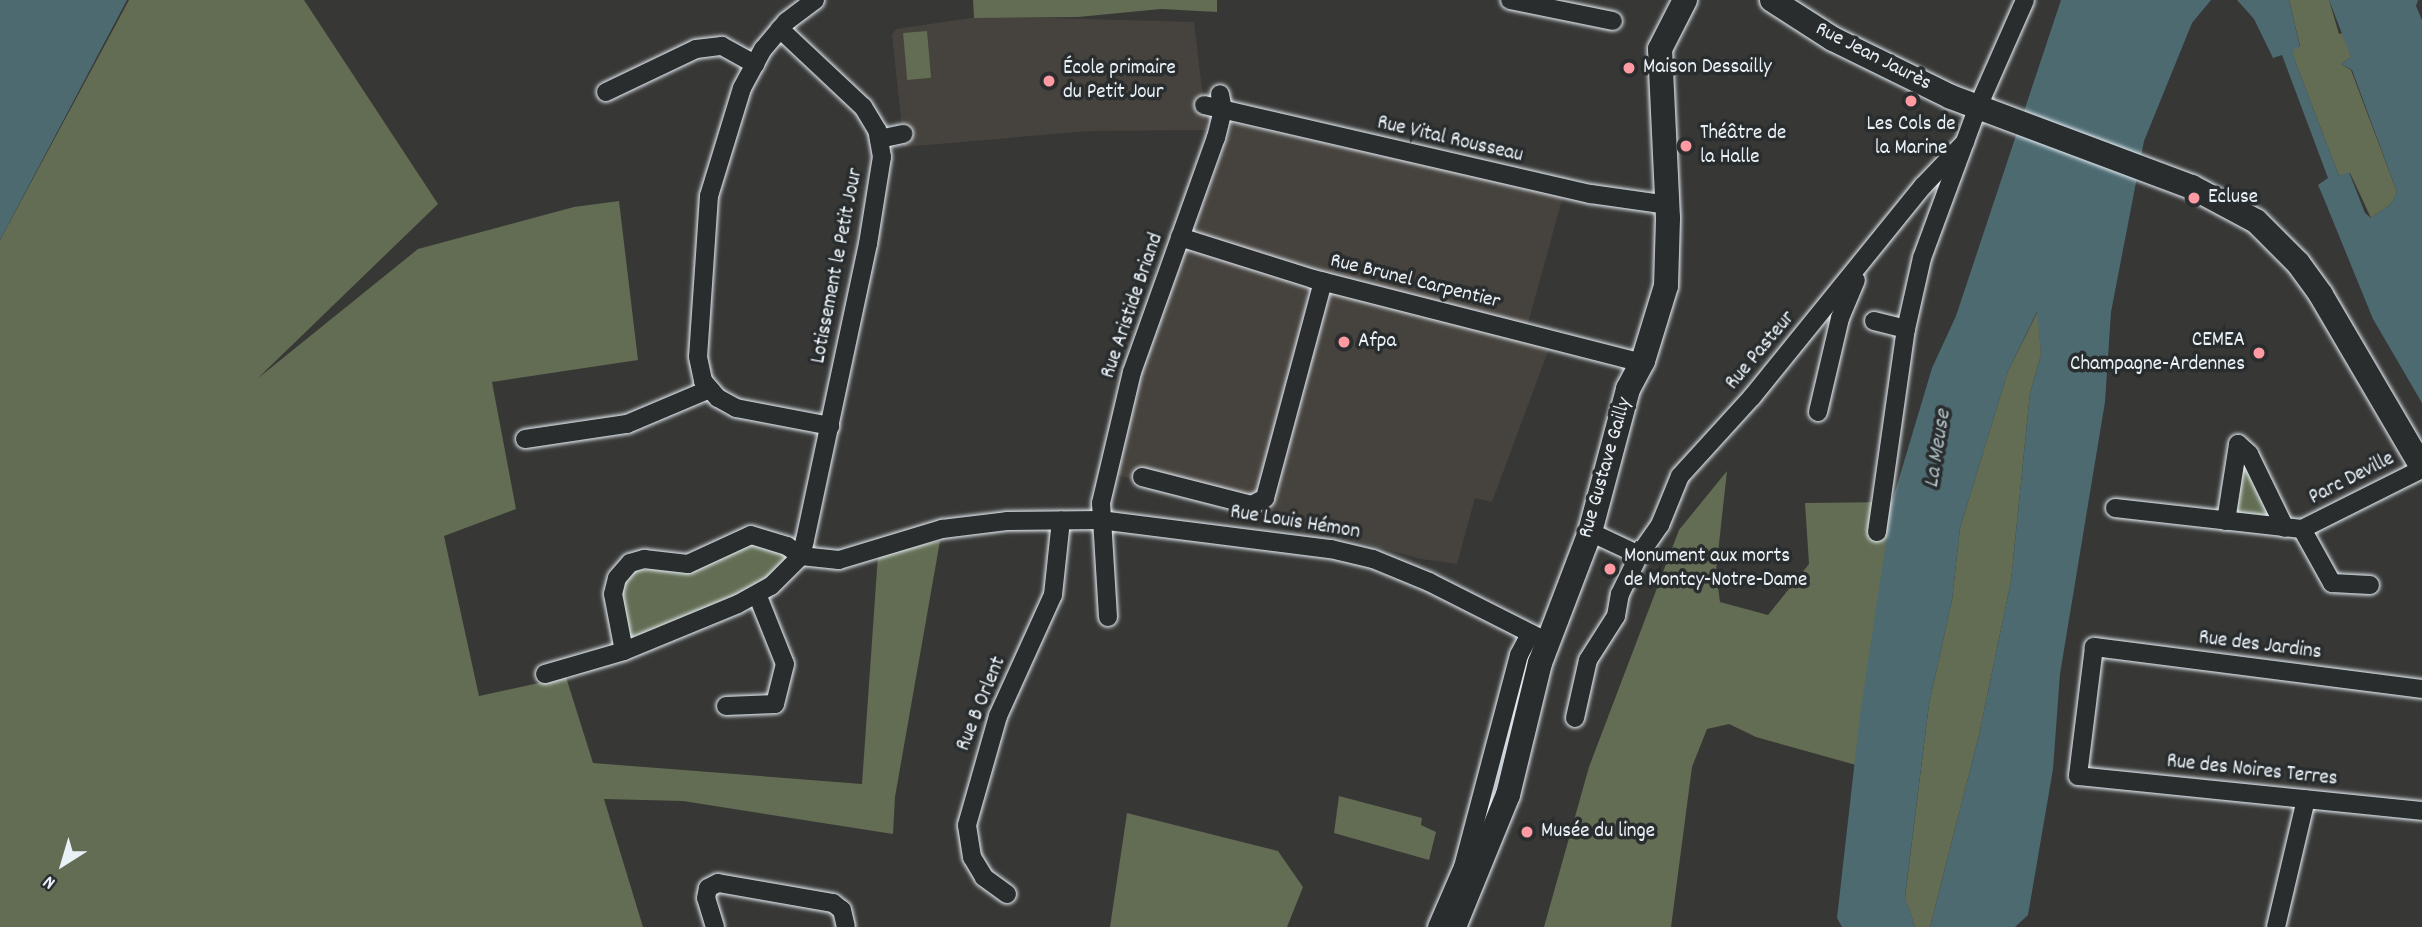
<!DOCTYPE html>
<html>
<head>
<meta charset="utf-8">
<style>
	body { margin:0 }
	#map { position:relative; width:2422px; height:927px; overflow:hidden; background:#373735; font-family:Dekko,sans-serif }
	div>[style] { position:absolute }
	.built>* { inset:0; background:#46423d }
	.green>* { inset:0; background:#626d53; transform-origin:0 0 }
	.water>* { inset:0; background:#4d6a71 }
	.roads { filter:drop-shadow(0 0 2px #e8f1f8) drop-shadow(0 0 2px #e8f1f8) }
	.street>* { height:18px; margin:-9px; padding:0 9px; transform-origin:9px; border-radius:9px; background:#2a2d2e }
	.secondary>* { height:24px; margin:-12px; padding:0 12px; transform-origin:12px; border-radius:12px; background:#2a2d2e }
	.dots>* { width:19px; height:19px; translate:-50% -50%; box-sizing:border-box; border:4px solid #2a2d2e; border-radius:50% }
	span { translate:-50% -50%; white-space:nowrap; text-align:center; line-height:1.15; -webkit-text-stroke:7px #2a2d2e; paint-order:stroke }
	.street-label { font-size:21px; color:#e8f1f8 }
	.poi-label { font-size:21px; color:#e8f1f8 }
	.left { translate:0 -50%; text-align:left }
	.right { translate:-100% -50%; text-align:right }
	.water-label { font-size:23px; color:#aabbc2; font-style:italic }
	.north { position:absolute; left:28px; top:829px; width:70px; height:70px; -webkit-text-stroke:5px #2a2d2e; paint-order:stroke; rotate:217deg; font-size:19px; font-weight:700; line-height:28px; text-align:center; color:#e8f1f8 }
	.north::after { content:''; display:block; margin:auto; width:24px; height:32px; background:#e8f1f8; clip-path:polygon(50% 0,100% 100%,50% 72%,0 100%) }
</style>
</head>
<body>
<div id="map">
	<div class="built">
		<i style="clip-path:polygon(984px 16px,1194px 22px,1207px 130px,1089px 131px,904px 147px,892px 35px,896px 29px)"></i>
		<i style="clip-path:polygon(1233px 123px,1563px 196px,1524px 338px,1550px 346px,1492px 502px,1475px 498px,1457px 564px,1421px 559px,1117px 475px,1142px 368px)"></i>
	</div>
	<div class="green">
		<i style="clip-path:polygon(129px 0,304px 0,438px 204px,257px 379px,418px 249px,574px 207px,619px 201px,638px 360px,492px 382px,516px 509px,444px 536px,479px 696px,566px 677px,593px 763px,862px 784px,878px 555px,940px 541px,895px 797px,893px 834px,683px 801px,604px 799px,643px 927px,0 927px,0 240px)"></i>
		<i style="clip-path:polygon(973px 0,1217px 0,1217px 12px,1161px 9px,1078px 17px,974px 18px)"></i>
		<i style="clip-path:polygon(2289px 0,2329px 0,2339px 34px,2343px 33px,2351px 57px,2341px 64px,2351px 70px,2397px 192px,2391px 204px,2371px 218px,2350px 173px,2339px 176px,2295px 61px,2292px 49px,2300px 46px)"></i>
		<i style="left:927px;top:31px;width:47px;height:24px;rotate:85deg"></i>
		<i style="clip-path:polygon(2038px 311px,2041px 355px,2030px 393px,2011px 581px,1979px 735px,1930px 927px,1915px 927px,1905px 898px,1929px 704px,1952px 600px,1960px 528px,2008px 371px)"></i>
		<i style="clip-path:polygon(2243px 458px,2275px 516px,2236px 513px)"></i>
		<i style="clip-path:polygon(1727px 471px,1716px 571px,1720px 602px,1768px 615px,1809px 564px,1805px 503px,1892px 502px,1856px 765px,1756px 737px,1729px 724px,1707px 729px,1692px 767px,1671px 927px,1544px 927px,1589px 767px,1679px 530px)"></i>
		<i style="clip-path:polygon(741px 541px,783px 550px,788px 558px,773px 581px,630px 641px,619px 580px,624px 572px,680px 566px)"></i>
		<i style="clip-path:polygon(1339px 796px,1422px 818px,1421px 825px,1436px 832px,1429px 860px,1334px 833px)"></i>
		<i style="clip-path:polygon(1127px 813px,1278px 851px,1303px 887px,1287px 927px,1110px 927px)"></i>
	</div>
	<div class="water">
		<i style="clip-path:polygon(0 0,127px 0,0 240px)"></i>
		<i style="clip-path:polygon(2061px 0,2211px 0,2192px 23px,2144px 141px,2111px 312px,2105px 402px,2060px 674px,2053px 769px,2028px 915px,2015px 927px,1930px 927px,1979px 735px,2011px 581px,2030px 393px,2041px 355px,2037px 312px,2008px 371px,1960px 528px,1952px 600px,1929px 704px,1905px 897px,1915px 927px,1842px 927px,1837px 918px,1860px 715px,1892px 502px,1932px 368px,1956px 316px)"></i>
		<i style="clip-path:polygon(2237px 0,2289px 0,2300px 47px,2293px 50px,2295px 61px,2339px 176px,2349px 172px,2365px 213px,2371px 218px,2391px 204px,2397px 192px,2352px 70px,2341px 64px,2351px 57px,2329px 0,2418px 0,2416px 6px,2422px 20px,2422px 403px,2373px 319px,2322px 194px,2318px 185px,2328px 178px,2282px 55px,2273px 58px,2254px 19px)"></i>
	</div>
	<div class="roads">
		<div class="street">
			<i style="left:815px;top:0;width:36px;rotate:143deg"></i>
			<i style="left:786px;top:22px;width:35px;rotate:130deg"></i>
			<i style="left:763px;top:49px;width:44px;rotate:118.3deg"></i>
			<i style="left:742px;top:88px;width:113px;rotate:107deg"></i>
			<i style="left:709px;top:196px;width:161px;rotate:93.9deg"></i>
			<i style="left:698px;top:357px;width:25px;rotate:78deg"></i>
			<i style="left:703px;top:381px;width:23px;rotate:49deg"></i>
			<i style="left:718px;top:398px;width:21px;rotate:29deg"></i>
			<i style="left:736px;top:408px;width:96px;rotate:10.8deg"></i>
			<i style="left:1510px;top:0;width:105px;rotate:11.5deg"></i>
			<i style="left:606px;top:92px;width:100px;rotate:-25.5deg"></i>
			<i style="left:696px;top:49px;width:26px;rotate:-7deg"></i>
			<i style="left:722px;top:46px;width:38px;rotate:29deg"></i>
			<i style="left:1204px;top:105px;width:397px;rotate:13deg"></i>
			<i style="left:1591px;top:194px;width:78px;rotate:8.1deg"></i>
			<i style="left:879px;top:139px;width:25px;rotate:-12deg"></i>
			<i style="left:1180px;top:237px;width:139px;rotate:17.5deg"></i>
			<i style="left:1313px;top:279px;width:340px;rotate:14.3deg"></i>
			<i style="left:1874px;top:321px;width:33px;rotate:14deg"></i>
			<i style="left:1818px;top:412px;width:97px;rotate:-76.8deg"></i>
			<i style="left:1840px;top:318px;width:41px;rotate:-67.2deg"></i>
			<i style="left:525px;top:439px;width:103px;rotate:-8.4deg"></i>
			<i style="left:627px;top:424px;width:90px;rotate:-22.9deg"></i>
			<i style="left:1142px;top:477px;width:114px;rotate:14.3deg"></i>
			<i style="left:1252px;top:505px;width:15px;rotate:-28deg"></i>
			<i style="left:1265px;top:498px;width:224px;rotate:-75deg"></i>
			<i style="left:2115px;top:508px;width:188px;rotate:6.4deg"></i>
			<i style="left:2302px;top:529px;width:134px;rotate:-26.6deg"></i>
			<i style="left:2226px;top:521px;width:78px;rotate:-81.1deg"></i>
			<i style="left:2238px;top:444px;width:15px;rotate:42deg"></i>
			<i style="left:2249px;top:454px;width:82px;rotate:64.1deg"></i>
			<i style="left:2302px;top:529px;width:62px;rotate:60.9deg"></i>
			<i style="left:2332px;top:583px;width:38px;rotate:3deg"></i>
			<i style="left:1590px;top:532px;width:54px;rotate:25.1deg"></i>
			<i style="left:1639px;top:555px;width:37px;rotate:-55deg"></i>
			<i style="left:1660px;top:525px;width:53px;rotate:-67.8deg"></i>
			<i style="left:1680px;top:476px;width:107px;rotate:-47.7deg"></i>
			<i style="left:1752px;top:397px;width:272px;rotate:-51deg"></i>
			<i style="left:1923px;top:186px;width:61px;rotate:-46.3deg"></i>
			<i style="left:1877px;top:532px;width:205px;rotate:-81.9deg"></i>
			<i style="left:1906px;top:329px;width:73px;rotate:-77.3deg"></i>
			<i style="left:1922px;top:258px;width:159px;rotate:-69.7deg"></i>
			<i style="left:1977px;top:109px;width:119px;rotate:-66.2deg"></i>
			<i style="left:1108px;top:617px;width:114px;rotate:-93.5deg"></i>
			<i style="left:1101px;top:503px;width:135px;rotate:-76.7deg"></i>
			<i style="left:1132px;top:372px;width:249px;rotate:-70.3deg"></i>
			<i style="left:1216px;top:138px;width:29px;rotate:-76deg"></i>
			<i style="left:1223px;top:110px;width:16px;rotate:-101deg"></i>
			<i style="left:624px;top:651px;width:58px;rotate:-100.9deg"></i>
			<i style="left:613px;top:594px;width:16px;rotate:-76deg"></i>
			<i style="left:617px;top:578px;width:20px;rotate:-49deg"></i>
			<i style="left:630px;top:563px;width:15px;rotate:-16deg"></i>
			<i style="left:644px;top:559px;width:44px;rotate:6.5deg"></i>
			<i style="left:688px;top:564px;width:69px;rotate:-24.7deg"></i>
			<i style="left:751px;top:535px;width:38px;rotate:17deg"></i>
			<i style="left:787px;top:546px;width:17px;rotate:36deg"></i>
			<i style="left:801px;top:556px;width:16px;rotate:-76deg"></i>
			<i style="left:805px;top:540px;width:303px;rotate:-78deg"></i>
			<i style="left:868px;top:244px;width:88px;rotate:-80.9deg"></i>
			<i style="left:882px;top:157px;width:27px;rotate:-100deg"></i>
			<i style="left:877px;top:130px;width:27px;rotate:-121deg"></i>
			<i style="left:863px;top:107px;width:114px;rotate:-136.8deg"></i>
			<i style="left:545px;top:674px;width:82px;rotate:-16.2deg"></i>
			<i style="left:624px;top:651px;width:123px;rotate:-22.4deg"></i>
			<i style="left:738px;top:604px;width:38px;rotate:-29deg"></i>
			<i style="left:771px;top:586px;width:42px;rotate:-45deg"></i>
			<i style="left:801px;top:556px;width:38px;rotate:6deg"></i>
			<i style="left:839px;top:560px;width:108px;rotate:-16.8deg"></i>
			<i style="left:942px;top:529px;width:65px;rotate:-7deg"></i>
			<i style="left:1007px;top:521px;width:93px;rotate:-0.6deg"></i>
			<i style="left:1100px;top:520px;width:233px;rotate:7.2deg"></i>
			<i style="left:1331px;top:549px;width:43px;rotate:13.4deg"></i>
			<i style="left:1373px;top:559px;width:61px;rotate:22.3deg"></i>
			<i style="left:1429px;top:582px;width:133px;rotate:26.8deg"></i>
			<i style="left:2422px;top:689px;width:331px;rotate:-172.7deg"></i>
			<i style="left:2094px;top:647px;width:130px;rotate:97.1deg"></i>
			<i style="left:2078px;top:776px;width:346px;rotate:5.8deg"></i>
			<i style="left:726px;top:706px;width:49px;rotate:-2.3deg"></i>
			<i style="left:775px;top:704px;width:41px;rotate:-76deg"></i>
			<i style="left:785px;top:664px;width:75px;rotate:-111.8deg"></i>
			<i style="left:1575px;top:718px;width:59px;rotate:-77.4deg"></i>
			<i style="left:1588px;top:660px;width:52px;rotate:-57.5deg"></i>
			<i style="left:1616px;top:616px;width:22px;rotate:-80deg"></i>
			<i style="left:1620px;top:594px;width:43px;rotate:-64deg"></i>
			<i style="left:1007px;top:894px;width:29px;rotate:-144deg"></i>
			<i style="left:984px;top:877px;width:23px;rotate:-121deg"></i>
			<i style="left:972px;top:857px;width:32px;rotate:-99deg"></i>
			<i style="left:967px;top:825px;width:113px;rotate:-74.1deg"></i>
			<i style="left:998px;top:716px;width:133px;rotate:-65.6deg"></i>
			<i style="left:1053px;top:595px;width:75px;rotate:-83.9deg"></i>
			<i style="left:715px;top:927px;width:30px;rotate:-107deg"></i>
			<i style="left:706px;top:898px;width:10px;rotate:-79deg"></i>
			<i style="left:708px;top:888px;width:11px;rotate:-27deg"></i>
			<i style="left:718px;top:883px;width:117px;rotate:9.9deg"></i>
			<i style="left:833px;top:903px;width:11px;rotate:38deg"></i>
			<i style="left:842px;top:910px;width:17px;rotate:77deg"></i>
			<i style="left:1437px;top:927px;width:65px;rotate:-66.6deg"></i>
			<i style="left:1463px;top:867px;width:219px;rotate:-75.2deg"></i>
			<i style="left:1519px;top:655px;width:24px;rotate:-62deg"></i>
			<i style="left:2276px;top:927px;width:131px;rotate:-76.8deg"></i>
		</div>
		<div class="secondary">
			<i style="left:1772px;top:0;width:72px;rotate:32.6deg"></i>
			<i style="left:1833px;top:39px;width:131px;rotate:26.2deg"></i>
			<i style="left:1951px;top:97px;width:257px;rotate:20.5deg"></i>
			<i style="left:2192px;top:187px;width:72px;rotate:28deg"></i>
			<i style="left:2256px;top:221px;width:59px;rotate:45deg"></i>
			<i style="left:2298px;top:263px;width:39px;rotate:54deg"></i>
			<i style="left:2321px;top:295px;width:199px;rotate:59.6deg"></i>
			<i style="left:1454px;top:927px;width:143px;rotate:-67.8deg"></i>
			<i style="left:1508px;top:795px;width:136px;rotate:-76.4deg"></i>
			<i style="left:1540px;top:663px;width:140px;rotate:-69.1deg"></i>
			<i style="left:1590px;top:532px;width:148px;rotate:-75.1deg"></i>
			<i style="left:1628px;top:389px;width:32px;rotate:-62deg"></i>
			<i style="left:1643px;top:361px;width:78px;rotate:-73deg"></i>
			<i style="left:1666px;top:286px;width:68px;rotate:-88.3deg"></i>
			<i style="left:1668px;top:218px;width:169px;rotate:-92.7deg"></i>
			<i style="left:1660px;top:49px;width:55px;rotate:-63deg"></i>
		</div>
	</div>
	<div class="dots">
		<i style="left:1629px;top:68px;background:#ff9aa2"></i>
		<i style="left:1049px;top:81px;background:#ff9aa2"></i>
		<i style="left:1911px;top:101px;background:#ff9aa2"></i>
		<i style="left:1686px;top:146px;background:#ff9aa2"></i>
		<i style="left:2194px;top:198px;background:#ff9aa2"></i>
		<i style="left:1344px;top:342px;background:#ff9aa2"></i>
		<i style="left:2259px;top:353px;background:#ff9aa2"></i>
		<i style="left:1610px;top:569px;background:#ff9aa2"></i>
		<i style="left:1527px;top:832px;background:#ff9aa2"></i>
	</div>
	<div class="street-label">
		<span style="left:1873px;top:57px;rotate:27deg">Rue Jean Jaurès</span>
		<span style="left:1450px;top:140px;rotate:13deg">Rue Vital Rousseau</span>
		<span style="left:838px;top:266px;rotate:-79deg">Lotissement le Petit Jour</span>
		<span style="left:1415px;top:282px;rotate:14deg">Rue Brunel Carpentier</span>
		<span style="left:1133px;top:306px;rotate:-71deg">Rue Aristide Briand</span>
		<span style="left:1761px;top:351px;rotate:-50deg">Rue Pasteur</span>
		<span style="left:1606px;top:468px;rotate:-74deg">Rue Gustave Gailly</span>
		<span style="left:2352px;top:479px;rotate:-27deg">Parc Deville</span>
		<span style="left:1295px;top:523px;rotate:9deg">Rue Louis Hémon</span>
		<span style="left:2260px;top:646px;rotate:7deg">Rue des Jardins</span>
		<span style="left:982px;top:704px;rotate:-68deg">Rue B Orlent</span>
		<span style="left:2252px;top:771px;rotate:6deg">Rue des Noires Terres</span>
	</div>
	<div class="poi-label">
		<span class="left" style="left:1643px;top:68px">Maison Dessailly</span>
		<span class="left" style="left:1063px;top:81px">École primaire<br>du Petit Jour</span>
		<span style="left:1911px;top:137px">Les Cols de<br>la Marine</span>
		<span class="left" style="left:1700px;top:146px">Théâtre de<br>la Halle</span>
		<span class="left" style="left:2208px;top:198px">Ecluse</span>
		<span class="right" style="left:2245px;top:353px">CEMEA<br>Champagne-Ardennes</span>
		<span class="left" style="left:1358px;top:342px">Afpa</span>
		<span class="left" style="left:1624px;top:569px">Monument aux morts<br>de Montcy-Notre-Dame</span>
		<span class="left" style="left:1541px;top:832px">Musée du linge</span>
	</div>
	<div class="water-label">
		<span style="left:1939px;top:449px;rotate:-81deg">La Meuse</span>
	</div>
	<div class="north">N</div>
</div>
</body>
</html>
